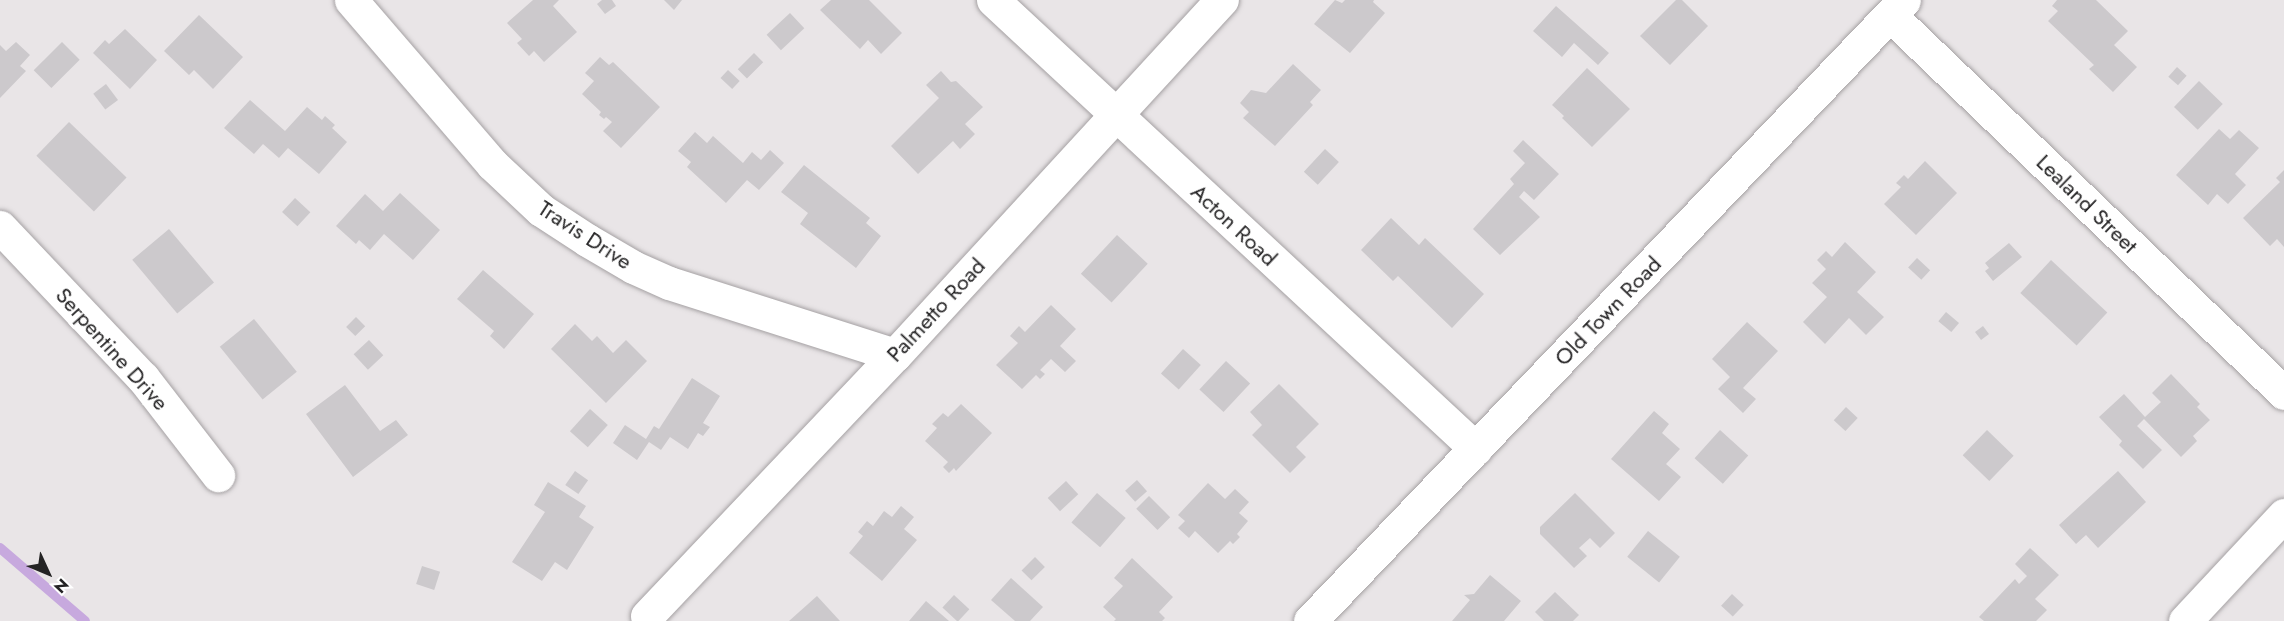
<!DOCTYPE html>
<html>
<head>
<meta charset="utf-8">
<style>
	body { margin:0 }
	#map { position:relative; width:2284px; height:621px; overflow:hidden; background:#e9e5e7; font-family:Jost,sans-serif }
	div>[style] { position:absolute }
	.stream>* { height:10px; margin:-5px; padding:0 5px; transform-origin:5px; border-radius:5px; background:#c7a9de }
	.building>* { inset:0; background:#ccc9cc; transform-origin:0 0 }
	.roads { filter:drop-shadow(0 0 2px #a5a1a3) drop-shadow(0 0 2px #a5a1a3) }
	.minor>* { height:33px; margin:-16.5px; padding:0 16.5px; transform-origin:16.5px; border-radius:16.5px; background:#fff }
	.major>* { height:33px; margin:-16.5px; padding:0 16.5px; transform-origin:16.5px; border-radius:16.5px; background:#fff }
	span { translate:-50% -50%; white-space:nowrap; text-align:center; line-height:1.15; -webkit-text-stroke:6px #fff; paint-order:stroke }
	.street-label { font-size:22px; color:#242324 }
	.north { position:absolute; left:18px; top:543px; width:60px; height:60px; -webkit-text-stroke:4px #fff; paint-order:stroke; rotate:134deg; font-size:16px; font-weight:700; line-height:24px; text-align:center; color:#242324 }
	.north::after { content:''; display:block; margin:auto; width:21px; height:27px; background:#242324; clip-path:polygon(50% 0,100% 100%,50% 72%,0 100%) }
</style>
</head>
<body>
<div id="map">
	<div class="stream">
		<i style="left:0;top:548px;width:112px;rotate:40.7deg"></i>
	</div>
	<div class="building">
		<i style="clip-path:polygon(533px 0,559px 0,553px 6px,577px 32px,544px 62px,534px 51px,529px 56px,517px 43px,522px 39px,507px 23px)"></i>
		<i style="clip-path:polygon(602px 0,612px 0,616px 6px,605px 14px,597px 4px)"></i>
		<i style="clip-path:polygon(664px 0,682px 0,674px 10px)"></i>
		<i style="clip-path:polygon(831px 0,869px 0,902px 33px,881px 54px,868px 40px,860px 49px,820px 10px)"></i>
		<i style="clip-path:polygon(1335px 0,1342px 3px,1345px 0,1374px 0,1373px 2px,1385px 13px,1350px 53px,1314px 24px)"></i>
		<i style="clip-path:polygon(1676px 0,1682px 0,1708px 26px,1670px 65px,1640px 36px)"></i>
		<i style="clip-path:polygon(2057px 0,2096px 0,2128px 31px,2114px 45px,2137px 67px,2113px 92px,2089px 69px,2094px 65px,2048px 21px,2058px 11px,2052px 6px)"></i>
		<i style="clip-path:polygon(1556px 6px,1609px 53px,1598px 65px,1574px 43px,1562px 57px,1533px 31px)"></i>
		<i style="left:790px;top:13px;width:21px;height:32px;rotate:47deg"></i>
		<i style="clip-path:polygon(199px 15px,243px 57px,213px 89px,194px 70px,189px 75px,164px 51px)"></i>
		<i style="clip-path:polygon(125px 29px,157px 60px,130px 89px,93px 53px,105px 40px,109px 44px)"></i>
		<i style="clip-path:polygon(16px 42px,30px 55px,20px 66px,26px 71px,0 98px,0 45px,6px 51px)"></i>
		<i style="left:62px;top:42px;width:25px;height:40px;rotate:45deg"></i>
		<i style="left:754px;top:53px;width:13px;height:23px;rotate:45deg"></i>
		<i style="clip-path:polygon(600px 57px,609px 65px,613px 62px,660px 107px,621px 148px,603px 131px,612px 122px,606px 117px,604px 119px,599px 115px,601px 112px,582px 94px,594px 81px,585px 73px)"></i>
		<i style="clip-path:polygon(1293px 64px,1321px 90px,1310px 102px,1313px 105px,1275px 146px,1243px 118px,1249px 112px,1240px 103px,1251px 90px,1266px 93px)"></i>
		<i style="left:2177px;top:67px;width:13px;height:13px;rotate:42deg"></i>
		<i style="clip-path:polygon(1587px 68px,1630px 109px,1592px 147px,1562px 118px,1564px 116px,1552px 105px)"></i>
		<i style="left:728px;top:70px;width:16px;height:11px;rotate:43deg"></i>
		<i style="clip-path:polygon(941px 71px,951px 82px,956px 81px,983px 107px,965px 124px,975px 134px,960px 149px,953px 141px,918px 174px,891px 146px,939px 98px,926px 85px)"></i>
		<i style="left:2199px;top:81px;width:33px;height:36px;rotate:44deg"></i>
		<i style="left:106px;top:84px;width:20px;height:16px;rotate:53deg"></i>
		<i style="clip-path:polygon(250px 100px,285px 131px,307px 107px,322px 120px,325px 116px,335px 125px,332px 128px,347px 142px,319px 174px,288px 148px,279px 158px,263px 144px,254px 154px,224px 128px)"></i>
		<i style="left:69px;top:122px;width:80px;height:47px;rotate:44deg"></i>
		<i style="clip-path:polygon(2219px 129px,2230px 139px,2239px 130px,2259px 148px,2235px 174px,2246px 185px,2228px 204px,2217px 194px,2208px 205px,2176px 175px)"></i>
		<i style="clip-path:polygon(695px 132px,707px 143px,713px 136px,743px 163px,752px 152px,761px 160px,770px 150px,784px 163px,759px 190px,747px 180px,726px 203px,687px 167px,691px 162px,678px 151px)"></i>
		<i style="clip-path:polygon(1523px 140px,1559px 174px,1534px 200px,1524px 191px,1519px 197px,1540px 217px,1500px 255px,1473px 229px,1514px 184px,1510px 179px,1525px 163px,1513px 151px)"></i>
		<i style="left:1325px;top:149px;width:19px;height:31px;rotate:43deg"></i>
		<i style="clip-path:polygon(1925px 161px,1957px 193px,1916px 235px,1884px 204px,1901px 187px,1896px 183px,1904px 175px,1908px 179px)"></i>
		<i style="clip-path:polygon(804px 165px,870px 218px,866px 223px,881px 236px,856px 268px,800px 224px,808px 213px,781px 192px)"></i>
		<i style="clip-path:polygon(2284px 170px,2284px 247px,2277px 239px,2270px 246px,2243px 218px,2280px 182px,2276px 178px)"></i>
		<i style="clip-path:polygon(400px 193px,440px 230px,413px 260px,384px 234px,370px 250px,359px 240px,356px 244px,336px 226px,365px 194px,383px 211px)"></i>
		<i style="left:295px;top:198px;width:21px;height:19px;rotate:43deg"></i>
		<i style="clip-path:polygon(1391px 218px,1419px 245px,1425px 238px,1484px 294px,1452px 328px,1398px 276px,1393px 281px,1361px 250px)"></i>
		<i style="left:169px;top:229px;width:70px;height:48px;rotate:50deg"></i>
		<i style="left:1117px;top:235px;width:42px;height:53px;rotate:43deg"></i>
		<i style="clip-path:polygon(1845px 242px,1876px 272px,1857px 292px,1884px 317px,1866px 335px,1849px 318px,1825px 344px,1803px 322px,1827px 297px,1812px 283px,1826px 269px,1817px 260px,1826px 251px,1832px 257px)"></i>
		<i style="clip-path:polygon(2009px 243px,2022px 257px,1993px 281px,1985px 271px,1989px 268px,1985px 263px)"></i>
		<i style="left:1917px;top:258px;width:18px;height:13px;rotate:43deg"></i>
		<i style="left:2051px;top:260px;width:77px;height:45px;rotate:43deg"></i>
		<i style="clip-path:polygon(483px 270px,534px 314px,504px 349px,490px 336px,494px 331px,457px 299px)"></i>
		<i style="clip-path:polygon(1051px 305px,1076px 329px,1060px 346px,1076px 361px,1065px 372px,1051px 359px,1040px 370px,1045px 374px,1040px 379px,1036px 375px,1022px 389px,996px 365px,1018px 343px,1010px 336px,1019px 326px,1025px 332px)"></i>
		<i style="left:1946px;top:312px;width:17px;height:12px;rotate:40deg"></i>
		<i style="left:356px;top:317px;width:13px;height:14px;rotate:45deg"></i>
		<i style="left:254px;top:319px;width:68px;height:44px;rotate:51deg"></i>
		<i style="clip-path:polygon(1747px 322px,1778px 351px,1743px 388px,1756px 399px,1743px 413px,1718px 389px,1730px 377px,1712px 359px)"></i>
		<i style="clip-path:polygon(575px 324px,592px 341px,597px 336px,613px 353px,626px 340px,647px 361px,606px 403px,551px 349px)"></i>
		<i style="left:1983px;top:326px;width:10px;height:10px;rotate:53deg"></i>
		<i style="left:369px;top:340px;width:21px;height:21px;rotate:47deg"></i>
		<i style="left:1183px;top:349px;width:24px;height:33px;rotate:42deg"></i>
		<i style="left:1226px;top:361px;width:33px;height:39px;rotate:43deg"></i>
		<i style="clip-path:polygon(2171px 374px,2200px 404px,2197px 407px,2210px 420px,2193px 436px,2197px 441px,2181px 457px,2144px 419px,2137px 426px,2162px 450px,2143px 469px,2119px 445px,2122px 441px,2099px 417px,2124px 394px,2145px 417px,2161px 402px,2152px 393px)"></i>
		<i style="clip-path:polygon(692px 378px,720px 396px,703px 423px,710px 427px,703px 436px,698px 433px,688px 449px,670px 437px,661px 450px,649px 442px,637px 460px,613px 443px,625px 425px,646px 439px,654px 426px,659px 429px)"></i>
		<i style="clip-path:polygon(1279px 384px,1319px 424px,1296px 447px,1306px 457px,1290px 473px,1252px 435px,1262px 425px,1250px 412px)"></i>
		<i style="clip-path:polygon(345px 385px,380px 431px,396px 420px,408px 435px,353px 477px,306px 414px)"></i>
		<i style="clip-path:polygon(961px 404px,992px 433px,956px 471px,954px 468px,949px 473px,943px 467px,948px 462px,925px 441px,937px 428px,932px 424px,943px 413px,948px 417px)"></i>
		<i style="left:1846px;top:407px;width:16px;height:18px;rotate:43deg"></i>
		<i style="left:590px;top:409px;width:24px;height:30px;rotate:42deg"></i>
		<i style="clip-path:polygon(1654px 411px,1669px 424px,1662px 433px,1680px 449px,1666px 464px,1681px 477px,1659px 501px,1611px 459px)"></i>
		<i style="left:1720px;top:430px;width:38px;height:38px;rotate:42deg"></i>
		<i style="left:1987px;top:430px;width:37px;height:35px;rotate:44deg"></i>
		<i style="left:575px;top:471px;width:16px;height:17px;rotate:35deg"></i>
		<i style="clip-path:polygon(2118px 471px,2146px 502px,2098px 548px,2086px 535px,2076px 544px,2059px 525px)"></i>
		<i style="left:1137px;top:480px;width:15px;height:16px;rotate:48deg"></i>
		<i style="left:1066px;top:481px;width:18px;height:25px;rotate:47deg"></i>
		<i style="clip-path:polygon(548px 482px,586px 506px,579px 517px,594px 527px,567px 570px,555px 562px,542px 581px,512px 562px,545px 512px,534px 505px)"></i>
		<i style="clip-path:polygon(1208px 483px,1225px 499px,1235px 489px,1249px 502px,1239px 513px,1248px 521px,1237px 534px,1240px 537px,1233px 544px,1230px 541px,1218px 553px,1195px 531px,1189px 538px,1178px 528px,1185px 521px,1178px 515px)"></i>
		<i style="left:1097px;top:493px;width:38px;height:39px;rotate:41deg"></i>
		<i style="clip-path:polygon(1575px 493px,1615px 533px,1600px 548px,1590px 538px,1579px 548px,1587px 556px,1574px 568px,1540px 534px,1540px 527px)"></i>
		<i style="left:1149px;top:496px;width:30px;height:18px;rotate:45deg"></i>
		<i style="clip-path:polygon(901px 506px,914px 517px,904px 529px,917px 540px,882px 581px,849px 553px,863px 536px,858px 532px,867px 521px,873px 526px,884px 511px,892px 517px)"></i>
		<i style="left:1648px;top:531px;width:41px;height:33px;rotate:39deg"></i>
		<i style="clip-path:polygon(2030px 548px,2059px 575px,2035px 599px,2047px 610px,2036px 621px,1984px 621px,1979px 617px,2015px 579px,2019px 584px,2027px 576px,2015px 564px)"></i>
		<i style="left:1035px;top:557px;width:14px;height:19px;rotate:45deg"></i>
		<i style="clip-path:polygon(1132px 558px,1173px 597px,1159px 612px,1165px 618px,1162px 621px,1114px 621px,1116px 619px,1103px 607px,1123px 586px,1114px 578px)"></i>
		<i style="left:422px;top:566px;width:19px;height:19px;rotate:18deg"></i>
		<i style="clip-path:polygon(1490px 575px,1521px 601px,1504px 621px,1452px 621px,1470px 600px,1464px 595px,1474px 594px)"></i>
		<i style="clip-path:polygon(1011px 578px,1043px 607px,1030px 621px,1015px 621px,991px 600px)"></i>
		<i style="clip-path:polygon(1555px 592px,1579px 615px,1573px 621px,1544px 621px,1535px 612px)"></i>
		<i style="left:1732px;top:594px;width:16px;height:16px;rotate:43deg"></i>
		<i style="left:954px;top:595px;width:21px;height:17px;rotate:43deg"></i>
		<i style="clip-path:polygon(817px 596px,840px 621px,789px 621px)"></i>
		<i style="clip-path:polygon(926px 601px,949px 621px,909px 621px)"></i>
	</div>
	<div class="roads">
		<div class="minor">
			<i style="left:351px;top:0;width:216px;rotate:49.3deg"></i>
			<i style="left:492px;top:164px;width:67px;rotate:43.2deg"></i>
			<i style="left:541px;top:210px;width:55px;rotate:33.1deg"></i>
			<i style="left:587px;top:240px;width:53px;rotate:30.4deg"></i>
			<i style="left:633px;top:267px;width:39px;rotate:24deg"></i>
			<i style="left:669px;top:283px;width:237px;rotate:17.7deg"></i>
			<i style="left:993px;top:0;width:659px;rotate:42.91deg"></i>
			<i style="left:1890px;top:15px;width:546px;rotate:43.81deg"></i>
			<i style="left:0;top:227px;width:208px;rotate:46.6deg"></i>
			<i style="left:143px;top:378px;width:123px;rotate:52.3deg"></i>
			<i style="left:647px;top:616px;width:360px;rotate:-46.5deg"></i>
			<i style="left:895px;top:355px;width:483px;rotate:-47.4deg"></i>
			<i style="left:2185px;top:621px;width:145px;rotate:-47deg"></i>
		</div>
		<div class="major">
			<i style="left:1310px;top:621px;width:859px;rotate:-46.27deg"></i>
		</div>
	</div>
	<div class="street-label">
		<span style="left:2087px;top:204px;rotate:44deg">Lealand Street</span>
		<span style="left:1234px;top:225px;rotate:43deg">Acton Road</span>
		<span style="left:585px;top:235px;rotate:33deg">Travis Drive</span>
		<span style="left:936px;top:310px;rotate:-47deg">Palmetto Road</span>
		<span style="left:1608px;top:311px;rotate:-46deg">Old Town Road</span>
		<span style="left:112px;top:349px;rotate:48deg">Serpentine Drive</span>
	</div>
	<div class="north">N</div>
</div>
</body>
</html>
